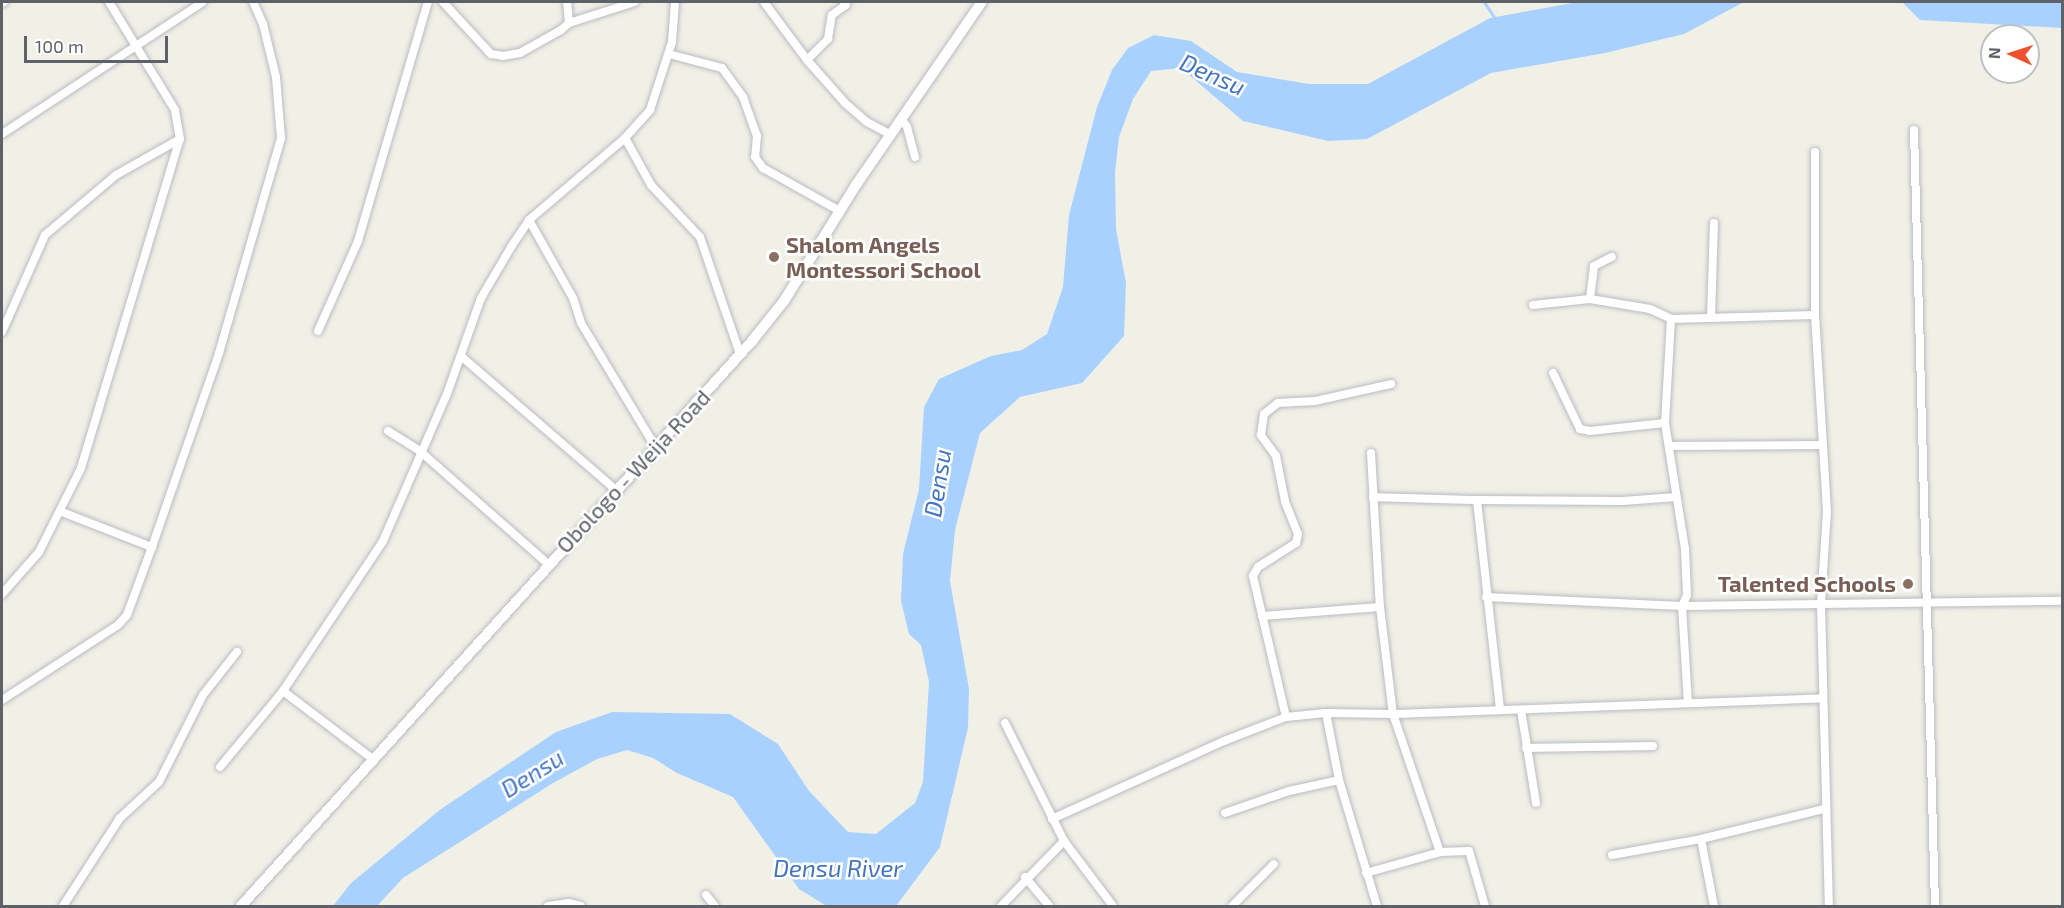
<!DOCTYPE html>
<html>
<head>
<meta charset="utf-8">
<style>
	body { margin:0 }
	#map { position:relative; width:2064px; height:908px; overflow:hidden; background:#f1f0e7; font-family:"Exo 2",sans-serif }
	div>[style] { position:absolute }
	.water>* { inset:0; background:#a9d1ff }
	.stream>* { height:3px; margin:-1.5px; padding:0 1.5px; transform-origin:1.5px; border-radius:1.5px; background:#a9d1ff }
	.roads { filter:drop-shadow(0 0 2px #b9bcc1) drop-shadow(0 0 2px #b9bcc1) }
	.minor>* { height:8px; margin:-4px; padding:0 4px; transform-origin:4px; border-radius:4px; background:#fff }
	.tertiary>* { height:10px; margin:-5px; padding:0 5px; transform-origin:5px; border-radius:5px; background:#fff }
	.dots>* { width:16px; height:16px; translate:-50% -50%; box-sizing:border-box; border:3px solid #fff; border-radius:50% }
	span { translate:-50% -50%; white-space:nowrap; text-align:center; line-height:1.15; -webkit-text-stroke:5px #fff; paint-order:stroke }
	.education-label { font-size:22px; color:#785e54; font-weight:700 }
	.left { translate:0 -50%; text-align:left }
	.right { translate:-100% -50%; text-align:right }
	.street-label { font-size:22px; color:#5e6268 }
	.water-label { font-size:24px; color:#4374bf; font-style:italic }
	.frame { position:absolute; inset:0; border:3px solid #5e6268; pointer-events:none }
	.north { position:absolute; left:1980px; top:24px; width:60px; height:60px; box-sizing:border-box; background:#fff; border:2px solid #bfc0c3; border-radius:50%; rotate:273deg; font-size:16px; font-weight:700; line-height:24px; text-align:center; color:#5e6268 }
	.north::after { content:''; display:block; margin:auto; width:21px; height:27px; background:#ef502f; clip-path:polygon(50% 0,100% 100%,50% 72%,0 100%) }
	.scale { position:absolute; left:24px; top:36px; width:144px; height:27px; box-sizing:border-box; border:3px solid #5e6268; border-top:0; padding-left:8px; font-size:18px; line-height:21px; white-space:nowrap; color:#5e6268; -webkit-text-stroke:4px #fff; paint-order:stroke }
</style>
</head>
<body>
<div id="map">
	<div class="water">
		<i style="clip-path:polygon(1578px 2px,1744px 2px,1684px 34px,1605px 53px,1491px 73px,1367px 139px,1328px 141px,1243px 121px,1181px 68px,1151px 71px,1133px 99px,1119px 137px,1115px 172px,1116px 229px,1126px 283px,1124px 336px,1082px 383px,1020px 397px,980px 433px,955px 530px,950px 581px,969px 689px,968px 728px,940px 847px,896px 906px,825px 905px,799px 889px,733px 797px,677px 773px,653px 758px,627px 750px,597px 759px,553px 783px,403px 878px,377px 906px,333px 906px,351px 883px,441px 809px,556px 732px,612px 712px,730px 714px,778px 744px,809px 791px,848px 832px,876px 834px,915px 803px,923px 782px,929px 682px,921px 645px,909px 634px,901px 601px,903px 554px,919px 489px,924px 407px,939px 379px,991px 356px,1022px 350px,1047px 334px,1063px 287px,1069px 215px,1097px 107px,1112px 70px,1128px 48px,1154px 35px,1191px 41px,1237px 72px,1309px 84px,1368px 84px,1490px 18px)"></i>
		<i style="clip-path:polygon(1902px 2px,2062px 2px,2062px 28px,1920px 20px)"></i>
	</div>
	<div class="stream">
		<i style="left:1484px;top:2px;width:22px;rotate:56deg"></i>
	</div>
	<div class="roads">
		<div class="minor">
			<i style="left:443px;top:2px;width:71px;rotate:47.3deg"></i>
			<i style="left:491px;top:54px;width:12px;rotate:9deg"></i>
			<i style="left:503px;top:56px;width:17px;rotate:-10deg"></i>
			<i style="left:520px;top:53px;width:47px;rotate:-29.3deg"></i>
			<i style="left:561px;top:30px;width:11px;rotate:-41deg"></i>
			<i style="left:569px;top:23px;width:21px;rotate:-95deg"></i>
			<i style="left:764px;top:2px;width:72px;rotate:53.4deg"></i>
			<i style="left:807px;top:60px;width:57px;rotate:48.5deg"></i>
			<i style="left:845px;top:103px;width:29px;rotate:41deg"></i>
			<i style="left:867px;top:122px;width:26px;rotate:28deg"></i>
			<i style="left:2px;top:3px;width:2px;rotate:-27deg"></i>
			<i style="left:569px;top:23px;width:69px;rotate:-17.7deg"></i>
			<i style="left:669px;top:54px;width:55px;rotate:14.8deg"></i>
			<i style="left:722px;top:68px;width:36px;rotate:54deg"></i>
			<i style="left:743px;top:97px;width:41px;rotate:70.3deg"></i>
			<i style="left:757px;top:136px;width:21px;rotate:95deg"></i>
			<i style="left:755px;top:157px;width:14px;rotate:54deg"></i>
			<i style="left:763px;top:168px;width:88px;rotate:29.2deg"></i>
			<i style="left:807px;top:60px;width:30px;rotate:-45deg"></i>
			<i style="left:828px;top:39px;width:24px;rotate:-81deg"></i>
			<i style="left:832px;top:15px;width:17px;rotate:-36deg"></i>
			<i style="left:846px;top:5px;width:4px;rotate:-124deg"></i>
			<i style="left:901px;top:118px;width:11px;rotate:56deg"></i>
			<i style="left:907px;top:127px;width:31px;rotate:75deg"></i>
			<i style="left:1914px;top:130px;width:776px;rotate:88.45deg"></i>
			<i style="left:2px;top:134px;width:240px;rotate:-33.3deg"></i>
			<i style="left:625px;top:138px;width:54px;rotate:61deg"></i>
			<i style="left:651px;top:185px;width:71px;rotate:46.7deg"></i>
			<i style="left:700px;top:237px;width:124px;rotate:71.1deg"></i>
			<i style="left:1815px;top:152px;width:163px;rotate:90deg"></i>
			<i style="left:1815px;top:315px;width:196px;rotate:86.5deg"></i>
			<i style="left:1827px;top:511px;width:94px;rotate:93.7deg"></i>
			<i style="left:1821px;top:605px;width:301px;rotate:88.5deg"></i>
			<i style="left:529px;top:220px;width:90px;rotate:60.6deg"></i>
			<i style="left:573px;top:298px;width:26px;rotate:72deg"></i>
			<i style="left:581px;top:323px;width:146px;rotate:59deg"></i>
			<i style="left:1590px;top:299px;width:33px;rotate:-83deg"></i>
			<i style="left:1594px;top:266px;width:20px;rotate:-27deg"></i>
			<i style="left:1533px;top:305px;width:57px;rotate:-6deg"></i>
			<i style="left:1590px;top:299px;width:61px;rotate:9.5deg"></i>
			<i style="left:1650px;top:309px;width:23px;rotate:25deg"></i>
			<i style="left:1671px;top:319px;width:144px;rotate:-1.6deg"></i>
			<i style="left:1711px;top:317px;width:94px;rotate:-88.2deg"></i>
			<i style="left:318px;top:331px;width:98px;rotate:-66deg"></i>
			<i style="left:358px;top:241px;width:249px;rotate:-73.7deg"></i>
			<i style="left:2px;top:332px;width:106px;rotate:-66.1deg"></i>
			<i style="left:45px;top:235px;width:93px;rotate:-40.2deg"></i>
			<i style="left:116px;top:175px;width:73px;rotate:-29.4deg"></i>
			<i style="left:462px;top:357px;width:205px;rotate:40.8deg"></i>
			<i style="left:1553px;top:373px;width:62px;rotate:64.3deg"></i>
			<i style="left:1580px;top:429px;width:10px;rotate:11deg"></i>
			<i style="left:1590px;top:431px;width:75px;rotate:-6.1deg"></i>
			<i style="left:1665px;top:423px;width:128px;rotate:81deg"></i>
			<i style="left:1685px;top:549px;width:46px;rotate:87.5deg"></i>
			<i style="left:1687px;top:595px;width:12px;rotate:114deg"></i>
			<i style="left:1682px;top:606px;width:97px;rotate:86.5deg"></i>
			<i style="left:1665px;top:423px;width:104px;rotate:-86.7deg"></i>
			<i style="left:388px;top:431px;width:39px;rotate:32deg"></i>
			<i style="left:421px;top:452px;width:169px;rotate:41.4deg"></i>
			<i style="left:1671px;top:446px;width:150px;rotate:-0.4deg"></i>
			<i style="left:1371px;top:453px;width:154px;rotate:86.7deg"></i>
			<i style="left:1380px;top:607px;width:108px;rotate:83.1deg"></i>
			<i style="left:1393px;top:714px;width:146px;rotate:71.2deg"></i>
			<i style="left:1440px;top:852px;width:29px;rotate:-2deg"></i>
			<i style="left:1469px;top:851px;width:57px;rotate:73.8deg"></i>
			<i style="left:1373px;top:497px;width:104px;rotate:1.7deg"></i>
			<i style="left:62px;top:512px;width:97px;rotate:21.3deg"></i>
			<i style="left:2px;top:594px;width:56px;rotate:-48.6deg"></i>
			<i style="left:39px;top:552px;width:94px;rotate:-63.4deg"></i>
			<i style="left:81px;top:468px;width:344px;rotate:-73.3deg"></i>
			<i style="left:180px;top:139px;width:29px;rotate:-100deg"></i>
			<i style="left:175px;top:110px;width:127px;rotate:-121.4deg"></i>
			<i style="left:1486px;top:597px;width:196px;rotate:2.6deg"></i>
			<i style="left:1682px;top:606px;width:380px;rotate:-0.8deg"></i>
			<i style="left:1262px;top:616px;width:118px;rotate:-4.4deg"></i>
			<i style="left:283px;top:691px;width:180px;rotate:-56.3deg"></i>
			<i style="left:383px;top:541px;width:160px;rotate:-66.5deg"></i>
			<i style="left:447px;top:394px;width:102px;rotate:-70.5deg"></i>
			<i style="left:481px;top:298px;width:59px;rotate:-59.5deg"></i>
			<i style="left:511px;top:247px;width:32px;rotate:-56deg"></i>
			<i style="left:529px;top:220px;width:126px;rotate:-40.5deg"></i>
			<i style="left:625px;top:138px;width:38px;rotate:-48deg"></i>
			<i style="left:650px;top:110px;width:71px;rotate:-72.1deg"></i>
			<i style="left:672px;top:42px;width:40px;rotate:-85.7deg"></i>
			<i style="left:2px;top:700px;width:138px;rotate:-32.9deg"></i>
			<i style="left:118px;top:625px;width:13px;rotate:-48deg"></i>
			<i style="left:127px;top:615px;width:72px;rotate:-69.8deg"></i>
			<i style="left:152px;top:547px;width:205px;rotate:-70.9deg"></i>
			<i style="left:219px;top:353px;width:224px;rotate:-73.9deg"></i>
			<i style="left:281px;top:138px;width:61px;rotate:-94.7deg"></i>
			<i style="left:276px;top:77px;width:55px;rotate:-103.8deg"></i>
			<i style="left:263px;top:24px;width:24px;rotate:-114deg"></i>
			<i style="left:1500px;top:709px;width:210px;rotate:-96.3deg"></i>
			<i style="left:1477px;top:500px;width:146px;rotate:0.4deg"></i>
			<i style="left:1623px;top:501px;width:53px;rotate:-4.3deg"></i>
			<i style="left:1521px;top:710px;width:94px;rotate:80.8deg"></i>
			<i style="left:1326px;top:713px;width:68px;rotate:79deg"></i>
			<i style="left:1339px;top:780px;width:132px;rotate:73.2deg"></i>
			<i style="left:1286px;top:717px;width:145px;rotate:-103.2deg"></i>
			<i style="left:1253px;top:576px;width:10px;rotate:-61deg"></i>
			<i style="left:1258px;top:567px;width:45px;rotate:-32.3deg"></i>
			<i style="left:1296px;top:543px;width:9px;rotate:-77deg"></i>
			<i style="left:1298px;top:534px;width:35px;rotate:-112deg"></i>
			<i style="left:1285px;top:501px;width:46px;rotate:-101.3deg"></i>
			<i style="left:1276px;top:456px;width:26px;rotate:-126deg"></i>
			<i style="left:1261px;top:435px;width:21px;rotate:-82deg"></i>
			<i style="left:1264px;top:414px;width:18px;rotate:-38deg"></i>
			<i style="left:1278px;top:403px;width:37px;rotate:-3deg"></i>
			<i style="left:1315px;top:401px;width:78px;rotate:-12.6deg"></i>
			<i style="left:1005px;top:723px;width:132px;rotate:63.4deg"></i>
			<i style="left:1064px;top:841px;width:81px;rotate:53deg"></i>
			<i style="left:1526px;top:748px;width:127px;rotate:-0.9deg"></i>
			<i style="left:220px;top:767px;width:99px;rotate:-50.3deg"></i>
			<i style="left:283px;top:691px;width:114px;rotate:37.2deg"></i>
			<i style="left:1225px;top:813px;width:68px;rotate:-19deg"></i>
			<i style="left:1289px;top:791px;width:51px;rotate:-12.4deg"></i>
			<i style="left:1052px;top:819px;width:189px;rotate:-24.4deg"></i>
			<i style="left:1224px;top:741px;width:66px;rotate:-21.2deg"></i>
			<i style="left:1286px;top:717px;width:40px;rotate:-5.7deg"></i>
			<i style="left:1326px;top:713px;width:67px;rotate:0.9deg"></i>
			<i style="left:1393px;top:714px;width:429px;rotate:-2.1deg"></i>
			<i style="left:1612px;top:855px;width:90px;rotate:-10.2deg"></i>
			<i style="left:1366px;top:873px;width:77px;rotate:-15.8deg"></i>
			<i style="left:1025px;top:877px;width:38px;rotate:50deg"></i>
			<i style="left:706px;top:895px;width:14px;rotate:51deg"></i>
			<i style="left:63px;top:906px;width:105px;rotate:-57.1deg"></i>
			<i style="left:120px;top:818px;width:53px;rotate:-42.7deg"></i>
			<i style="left:159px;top:782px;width:97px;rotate:-63.2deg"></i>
			<i style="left:203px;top:695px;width:55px;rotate:-51.7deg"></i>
			<i style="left:548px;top:906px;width:21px;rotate:-8deg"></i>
			<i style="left:569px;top:903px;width:12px;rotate:14deg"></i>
			<i style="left:1001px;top:906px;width:91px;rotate:-45.9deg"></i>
			<i style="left:1232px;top:906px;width:59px;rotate:-45deg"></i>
			<i style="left:1714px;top:906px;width:68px;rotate:-101deg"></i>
			<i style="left:1701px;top:839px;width:127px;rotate:-13.7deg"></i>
		</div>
		<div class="tertiary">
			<i style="left:241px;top:906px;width:762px;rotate:-47.87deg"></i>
			<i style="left:752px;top:341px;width:51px;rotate:-51.3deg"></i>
			<i style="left:784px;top:301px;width:137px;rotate:-58.2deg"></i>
			<i style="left:856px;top:185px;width:222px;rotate:-55.5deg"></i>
		</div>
	</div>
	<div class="dots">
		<i style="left:774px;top:257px;background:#8d6e63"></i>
		<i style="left:1908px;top:584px;background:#8d6e63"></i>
	</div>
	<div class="education-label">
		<span class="left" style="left:786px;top:257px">Shalom Angels<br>Montessori School</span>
		<span class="right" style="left:1896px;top:584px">Talented Schools</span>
	</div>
	<div class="street-label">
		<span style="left:633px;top:471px;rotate:-47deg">Obologo - Weija Road</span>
	</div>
	<div class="water-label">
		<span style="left:1213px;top:74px;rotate:24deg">Densu</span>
		<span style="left:937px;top:483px;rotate:-81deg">Densu</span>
		<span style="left:532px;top:773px;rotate:-32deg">Densu</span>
		<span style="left:838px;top:868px">Densu River</span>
	</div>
	<div class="frame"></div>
	<div class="north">N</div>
	<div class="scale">100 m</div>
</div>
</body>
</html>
